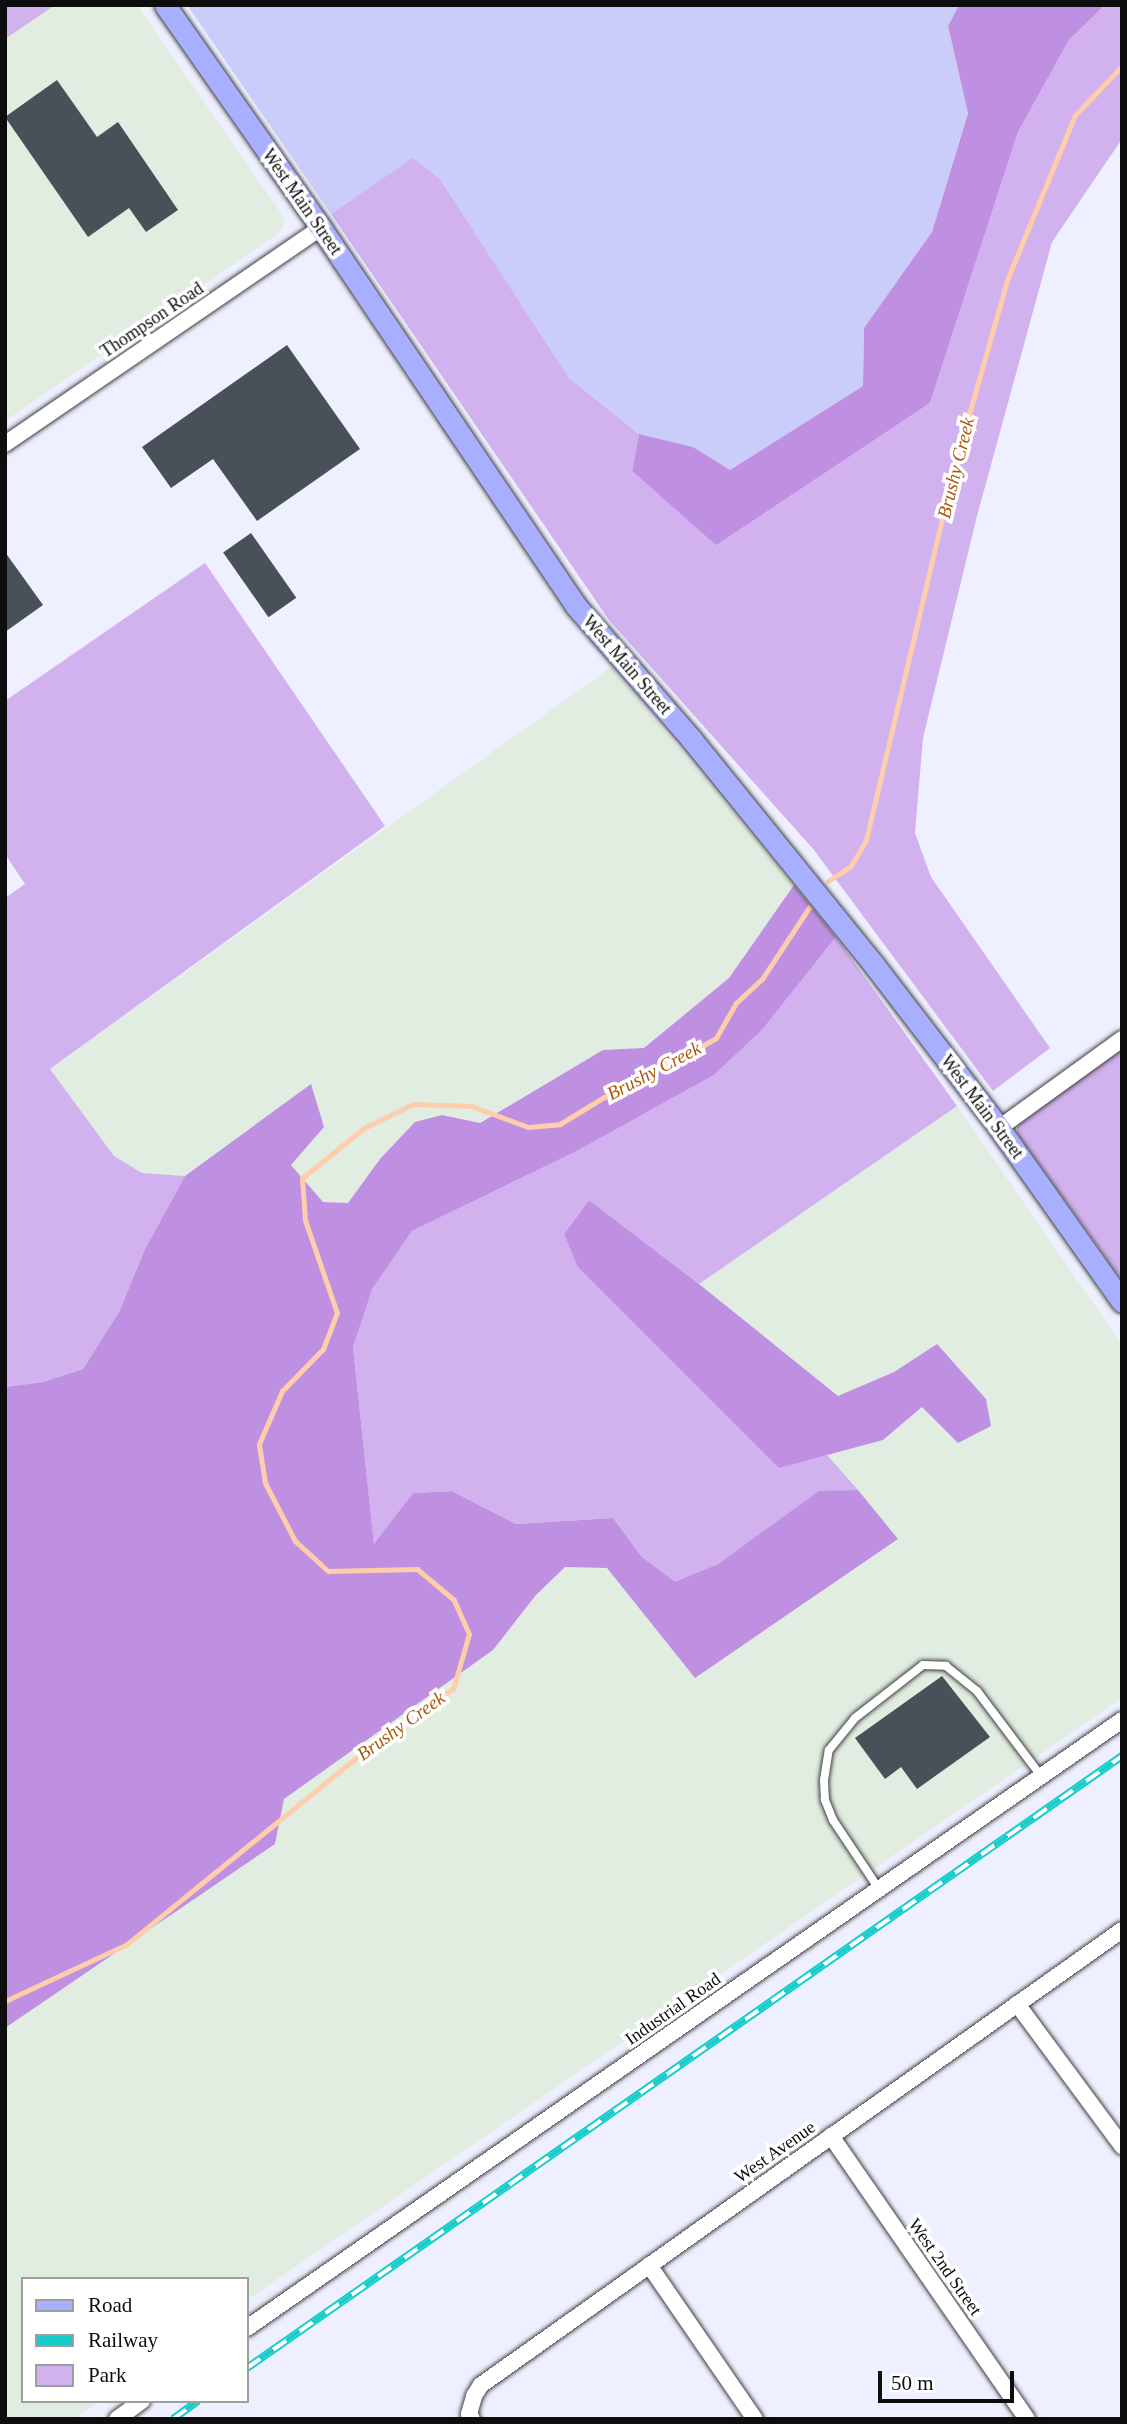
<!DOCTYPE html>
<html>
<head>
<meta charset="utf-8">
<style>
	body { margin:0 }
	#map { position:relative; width:1127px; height:2424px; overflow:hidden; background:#eef0ff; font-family:"Times New Roman",serif }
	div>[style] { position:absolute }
	.industrial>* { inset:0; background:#e1ede0 }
	.farmland>* { inset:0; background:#caccf9 }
	.green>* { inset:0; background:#d1b2ee }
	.forest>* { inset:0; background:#bf90e1 }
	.stream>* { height:5px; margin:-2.5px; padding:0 2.5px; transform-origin:2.5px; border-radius:2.5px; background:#fdcdac }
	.building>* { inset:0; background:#485157; transform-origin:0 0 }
	.roads { filter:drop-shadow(0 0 2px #404040) drop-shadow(0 0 2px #404040) }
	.lane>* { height:8px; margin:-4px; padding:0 4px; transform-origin:4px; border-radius:4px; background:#fff }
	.street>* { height:16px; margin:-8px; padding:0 8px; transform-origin:8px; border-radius:8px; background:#fff }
	.secondary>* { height:21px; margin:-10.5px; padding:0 10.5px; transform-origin:10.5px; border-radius:10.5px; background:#a9afff }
	.rail>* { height:8px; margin-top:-4px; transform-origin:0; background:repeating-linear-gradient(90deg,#fff 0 16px,#16cdca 0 32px); box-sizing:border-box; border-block:2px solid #16cdca }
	span { translate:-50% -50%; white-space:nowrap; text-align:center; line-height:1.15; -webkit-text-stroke:7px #fff; paint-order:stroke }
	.street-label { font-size:18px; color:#0d0d0d }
	.water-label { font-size:19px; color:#ad5608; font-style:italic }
	.frame { position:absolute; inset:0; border:7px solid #0d0d0d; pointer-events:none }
	.legend { position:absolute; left:21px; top:2277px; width:228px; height:126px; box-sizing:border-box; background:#fff; border:2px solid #9e9e9e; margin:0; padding:9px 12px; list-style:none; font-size:21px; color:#0d0d0d }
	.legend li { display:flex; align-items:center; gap:14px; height:35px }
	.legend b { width:35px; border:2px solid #9e9e9e }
	.scale { position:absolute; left:878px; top:2371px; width:136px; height:32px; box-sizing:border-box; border:4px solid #0d0d0d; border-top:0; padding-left:9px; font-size:21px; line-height:24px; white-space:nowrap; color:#0d0d0d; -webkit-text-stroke:5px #fff; paint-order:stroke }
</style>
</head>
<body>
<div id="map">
	<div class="industrial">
		<i style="clip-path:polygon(55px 5px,137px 5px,285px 219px,281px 231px,269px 240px,5px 421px,5px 39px)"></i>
		<i style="clip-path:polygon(611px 667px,794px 885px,729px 978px,644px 1048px,603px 1051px,479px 1123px,442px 1115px,380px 1159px,348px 1203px,323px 1202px,290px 1165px,311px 1084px,185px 1176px,142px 1173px,114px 1156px,50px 1069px)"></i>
		<i style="clip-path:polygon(957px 1106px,1122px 1345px,1122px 1698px,247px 2300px,247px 2279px,23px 2279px,23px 2401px,100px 2401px,74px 2419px,5px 2419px,5px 2028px,275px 1844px,284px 1799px,493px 1650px,536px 1595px,565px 1567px,607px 1568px,695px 1678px,898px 1539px,827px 1455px,883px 1440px,923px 1407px,937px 1344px,894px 1372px,838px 1396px,699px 1284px)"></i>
	</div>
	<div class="farmland">
		<i style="clip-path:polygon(187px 5px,959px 5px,948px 26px,968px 112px,932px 232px,864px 328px,863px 386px,730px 470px,693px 447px,639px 434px,569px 378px,440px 179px,413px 159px,331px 214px)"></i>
	</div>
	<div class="green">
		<i style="clip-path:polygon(5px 5px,55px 5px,5px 39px)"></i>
		<i style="clip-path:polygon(1105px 5px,1122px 5px,1122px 139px,1052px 242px,977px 516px,923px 738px,915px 833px,931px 877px,1050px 1048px,993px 1091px,814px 850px,609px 620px,331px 214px,413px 158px,440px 179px,569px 378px,639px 434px,632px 471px,716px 544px,930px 403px,1018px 132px,1069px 40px)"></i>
		<i style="clip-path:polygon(205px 563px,385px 826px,50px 1069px,114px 1156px,142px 1173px,185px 1176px,145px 1249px,119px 1312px,83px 1369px,43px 1382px,5px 1387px,5px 898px,25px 884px,5px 854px,5px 701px)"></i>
		<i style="clip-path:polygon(836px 937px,957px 1106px,699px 1284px,589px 1200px,564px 1234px,779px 1467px,827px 1455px,858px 1490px,819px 1492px,718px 1564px,675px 1583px,642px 1557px,613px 1518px,516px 1524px,452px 1491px,413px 1493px,374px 1545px,353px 1347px,371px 1289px,412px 1231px,579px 1150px,714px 1075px,762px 1030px)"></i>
		<i style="clip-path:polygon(1122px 1039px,1122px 1280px,1017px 1133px,1018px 1112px)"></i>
	</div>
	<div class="forest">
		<i style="clip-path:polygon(959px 5px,1105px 5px,1069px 40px,1018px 132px,930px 403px,716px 545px,632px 471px,639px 434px,693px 447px,730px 470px,863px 386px,864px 328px,932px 232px,968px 113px,948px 26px)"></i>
		<i style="clip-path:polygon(794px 885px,836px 937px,762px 1030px,714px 1075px,579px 1150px,412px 1231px,372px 1289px,353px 1347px,374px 1544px,413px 1493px,452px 1491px,516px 1524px,613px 1518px,642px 1557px,675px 1582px,718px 1564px,819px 1491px,858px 1490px,898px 1539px,695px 1678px,607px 1568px,565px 1567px,536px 1595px,493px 1650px,284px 1799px,275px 1844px,5px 2028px,5px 1387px,43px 1382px,83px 1369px,119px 1312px,145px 1249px,185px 1176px,311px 1084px,324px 1127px,291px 1165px,323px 1202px,348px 1203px,380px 1159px,415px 1122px,442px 1115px,480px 1123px,603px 1050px,644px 1048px,729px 978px)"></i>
		<i style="clip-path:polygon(589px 1200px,699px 1284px,838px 1396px,894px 1372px,937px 1344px,986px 1399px,991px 1426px,958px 1443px,922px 1407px,883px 1440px,779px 1468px,578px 1267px,564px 1234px)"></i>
	</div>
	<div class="stream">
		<i style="left:828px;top:881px;width:27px;rotate:-33deg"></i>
		<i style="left:851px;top:866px;width:30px;rotate:-60deg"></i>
		<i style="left:866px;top:840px;width:386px;rotate:-76.7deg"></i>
		<i style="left:955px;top:464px;width:191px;rotate:-74.2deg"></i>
		<i style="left:1007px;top:280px;width:178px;rotate:-67.6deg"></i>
		<i style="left:1075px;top:115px;width:68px;rotate:-46.2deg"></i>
		<i style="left:5px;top:2001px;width:135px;rotate:-25deg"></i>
		<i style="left:127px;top:1944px;width:352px;rotate:-39.1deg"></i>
		<i style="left:400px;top:1722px;width:62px;rotate:-31.9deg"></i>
		<i style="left:453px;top:1689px;width:57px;rotate:-73.8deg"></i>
		<i style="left:469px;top:1634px;width:37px;rotate:-114deg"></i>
		<i style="left:454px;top:1600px;width:48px;rotate:-140deg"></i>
		<i style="left:417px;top:1569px;width:89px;rotate:178.7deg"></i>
		<i style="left:328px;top:1571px;width:45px;rotate:-137.7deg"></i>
		<i style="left:295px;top:1541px;width:65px;rotate:-117.3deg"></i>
		<i style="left:265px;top:1483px;width:39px;rotate:-99deg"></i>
		<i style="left:259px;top:1444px;width:58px;rotate:-66.5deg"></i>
		<i style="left:282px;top:1391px;width:59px;rotate:-45.7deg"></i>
		<i style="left:323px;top:1349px;width:39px;rotate:-69deg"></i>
		<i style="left:337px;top:1313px;width:98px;rotate:-109deg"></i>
		<i style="left:305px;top:1220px;width:42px;rotate:-94.1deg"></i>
		<i style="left:302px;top:1178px;width:80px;rotate:-38.9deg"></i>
		<i style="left:364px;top:1128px;width:55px;rotate:-26.1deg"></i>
		<i style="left:413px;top:1104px;width:58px;rotate:2deg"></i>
		<i style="left:471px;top:1106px;width:61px;rotate:20.2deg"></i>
		<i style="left:528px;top:1127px;width:32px;rotate:-5deg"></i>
		<i style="left:560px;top:1124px;width:94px;rotate:-31.5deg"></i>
		<i style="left:640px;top:1075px;width:36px;rotate:-21deg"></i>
		<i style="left:674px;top:1062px;width:48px;rotate:-29.7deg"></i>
		<i style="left:716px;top:1038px;width:40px;rotate:-60.3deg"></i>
		<i style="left:736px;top:1003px;width:35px;rotate:-43deg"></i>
		<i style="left:762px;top:979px;width:87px;rotate:-56.7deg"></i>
	</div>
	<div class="building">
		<i style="clip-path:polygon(57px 80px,97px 137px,118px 122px,178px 210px,146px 232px,129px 208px,88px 237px,5px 117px)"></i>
		<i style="clip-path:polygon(287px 345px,360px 449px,257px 521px,213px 459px,171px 488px,142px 447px)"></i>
		<i style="left:251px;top:533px;width:79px;height:34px;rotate:55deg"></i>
		<i style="clip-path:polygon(5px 552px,43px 605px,5px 632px)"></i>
		<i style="clip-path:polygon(942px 1676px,990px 1737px,917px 1789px,901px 1767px,885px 1779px,855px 1738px)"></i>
	</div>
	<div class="roads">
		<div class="lane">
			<i style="left:879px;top:1889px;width:83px;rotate:-123.7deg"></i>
			<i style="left:833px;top:1820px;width:22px;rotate:-112deg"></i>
			<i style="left:825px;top:1800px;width:20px;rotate:-93deg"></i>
			<i style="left:824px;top:1780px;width:30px;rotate:-81deg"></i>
			<i style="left:829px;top:1750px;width:41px;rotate:-50.9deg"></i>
			<i style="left:855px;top:1718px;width:86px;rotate:-37.9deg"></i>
			<i style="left:923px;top:1665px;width:23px;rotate:2deg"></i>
			<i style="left:946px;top:1666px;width:40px;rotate:39deg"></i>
			<i style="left:977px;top:1691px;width:106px;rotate:53deg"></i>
		</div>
		<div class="street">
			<i style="left:5px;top:444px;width:383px;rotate:-34.4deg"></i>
			<i style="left:999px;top:1128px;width:152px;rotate:-35.9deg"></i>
			<i style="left:1017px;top:2004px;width:177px;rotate:53.5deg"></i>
			<i style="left:831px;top:2136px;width:344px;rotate:55.3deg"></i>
			<i style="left:649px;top:2265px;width:187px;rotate:55.5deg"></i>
			<i style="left:247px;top:2328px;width:1065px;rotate:-34.79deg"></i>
			<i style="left:117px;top:2419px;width:31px;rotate:-36deg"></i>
			<i style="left:472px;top:2419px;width:6px;rotate:-121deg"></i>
			<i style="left:469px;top:2414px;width:19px;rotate:-74deg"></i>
			<i style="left:474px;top:2396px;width:13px;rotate:-58deg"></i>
			<i style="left:481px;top:2385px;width:786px;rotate:-35.37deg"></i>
		</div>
		<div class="secondary">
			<i style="left:165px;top:5px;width:272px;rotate:55deg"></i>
			<i style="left:321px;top:228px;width:456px;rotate:56deg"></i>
			<i style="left:576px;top:606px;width:177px;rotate:49.1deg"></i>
			<i style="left:692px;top:740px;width:289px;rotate:51deg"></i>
			<i style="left:874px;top:965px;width:205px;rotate:52.5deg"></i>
			<i style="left:999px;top:1128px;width:213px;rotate:54.7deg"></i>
		</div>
	</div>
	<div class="rail">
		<i style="left:247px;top:2368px;width:1068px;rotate:-34.97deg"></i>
		<i style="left:173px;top:2419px;width:31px;rotate:-36deg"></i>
	</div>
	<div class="street-label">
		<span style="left:302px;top:202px;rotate:55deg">West Main Street</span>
		<span style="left:152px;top:320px;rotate:-34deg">Thompson Road</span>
		<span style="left:627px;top:665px;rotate:49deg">West Main Street</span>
		<span style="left:982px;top:1107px;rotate:53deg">West Main Street</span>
		<span style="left:673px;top:2009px;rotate:-35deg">Industrial Road</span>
		<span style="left:775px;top:2152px;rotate:-35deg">West Avenue</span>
		<span style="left:945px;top:2267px;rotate:55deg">West 2nd Street</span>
	</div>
	<div class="water-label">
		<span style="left:956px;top:468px;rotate:-76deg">Brushy Creek</span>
		<span style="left:654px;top:1071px;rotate:-28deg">Brushy Creek</span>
		<span style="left:401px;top:1726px;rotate:-36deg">Brushy Creek</span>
	</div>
	<div class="frame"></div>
	<ul class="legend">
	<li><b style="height:9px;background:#a9afff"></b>Road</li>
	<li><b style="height:9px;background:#16cdca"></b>Railway</li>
	<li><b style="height:19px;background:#d1b2ee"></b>Park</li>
	</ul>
	<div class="scale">50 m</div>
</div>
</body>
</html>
